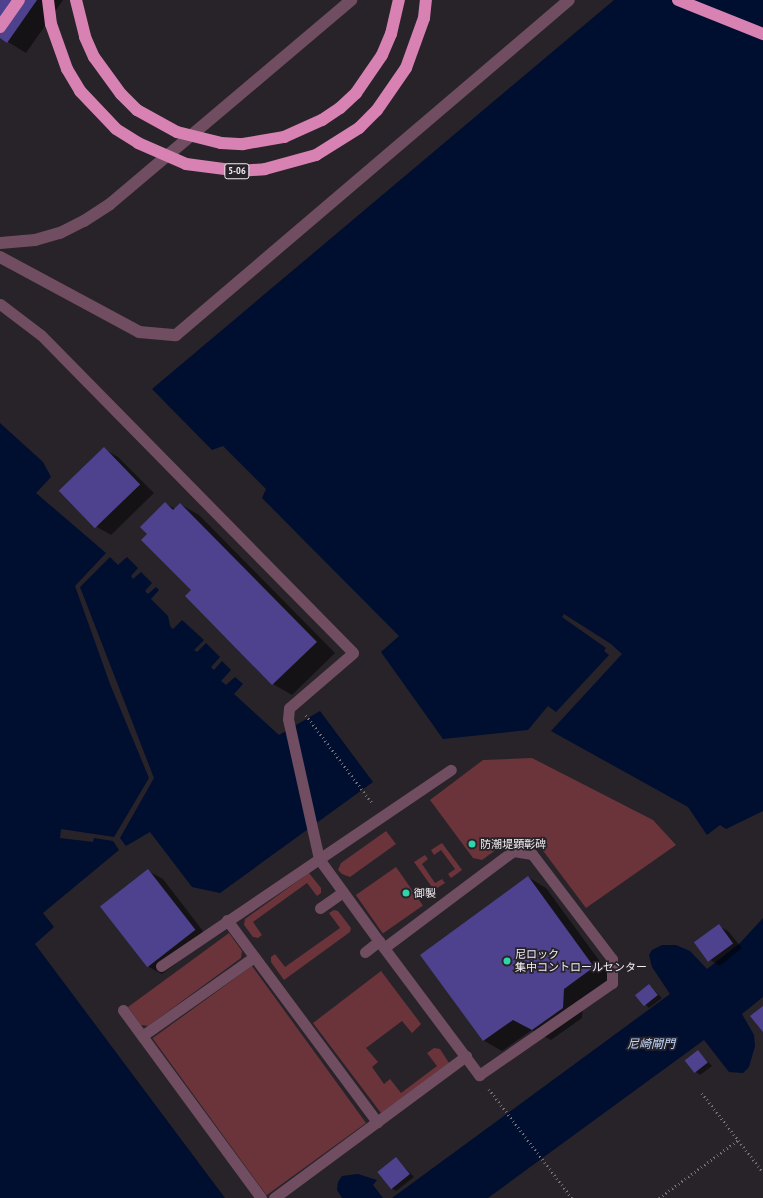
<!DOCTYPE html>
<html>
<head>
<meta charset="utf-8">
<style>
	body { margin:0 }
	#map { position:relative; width:763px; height:1198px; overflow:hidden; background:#272329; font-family:"PT Sans Narrow","Noto Sans JP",sans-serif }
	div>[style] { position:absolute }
	.green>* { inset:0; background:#6b343b; transform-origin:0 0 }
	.water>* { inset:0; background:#000e2f }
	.shadow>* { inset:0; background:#0007 }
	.building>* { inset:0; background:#4e428e; transform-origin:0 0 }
	.path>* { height:2.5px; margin-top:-1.25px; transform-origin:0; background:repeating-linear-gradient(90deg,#757176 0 1px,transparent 0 4px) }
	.lane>* { height:11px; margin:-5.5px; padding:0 5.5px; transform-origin:5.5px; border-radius:5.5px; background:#704d60 }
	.street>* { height:12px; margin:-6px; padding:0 6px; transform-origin:6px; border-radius:6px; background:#704d60 }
	.highway>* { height:12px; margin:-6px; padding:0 6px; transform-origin:6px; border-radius:6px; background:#d782b3 }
	.highway-bridge>* { height:12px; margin:-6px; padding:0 6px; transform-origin:6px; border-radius:6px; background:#d782b3 }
	.dots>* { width:11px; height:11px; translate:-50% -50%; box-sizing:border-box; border:2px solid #272329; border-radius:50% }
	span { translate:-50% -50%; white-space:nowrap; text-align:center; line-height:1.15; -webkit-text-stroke:3.5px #272329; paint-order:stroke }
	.shield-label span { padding:1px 3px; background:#272329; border:1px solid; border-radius:3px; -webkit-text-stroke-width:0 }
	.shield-label { font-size:10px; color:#f2eef3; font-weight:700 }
	.poi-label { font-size:11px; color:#f2eef3 }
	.left { translate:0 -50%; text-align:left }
	.water-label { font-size:12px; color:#bcd6fd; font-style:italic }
</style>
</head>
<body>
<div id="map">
	<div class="green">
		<i style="clip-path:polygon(532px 758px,653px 820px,676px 845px,586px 908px,538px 844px,511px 839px,482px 860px,473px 858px,430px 800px,483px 760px)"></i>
		<i style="clip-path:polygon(386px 831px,396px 844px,350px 877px,342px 874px,338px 870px,341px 863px)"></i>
		<i style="clip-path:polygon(442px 843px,462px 870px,451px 878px,448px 874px,455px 869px,441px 850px,434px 855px,431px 850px)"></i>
		<i style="clip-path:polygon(425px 855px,428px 859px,422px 864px,435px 883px,442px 879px,445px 883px,434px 890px,414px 862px)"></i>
		<i style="left:396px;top:867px;width:47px;height:49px;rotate:55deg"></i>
		<i style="clip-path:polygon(309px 873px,321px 888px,321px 893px,317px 896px,307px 883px,253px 922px,262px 935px,258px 938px,253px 937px,244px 925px,245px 919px)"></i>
		<i style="clip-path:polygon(334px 910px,338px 911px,351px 928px,350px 932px,284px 980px,271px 962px,271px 957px,275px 954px,285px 967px,340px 928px,329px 913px)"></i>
		<i style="clip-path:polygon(229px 933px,242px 951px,241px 958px,148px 1026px,141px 1025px,128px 1007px)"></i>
		<i style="left:252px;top:966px;width:194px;height:123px;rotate:54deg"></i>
		<i style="clip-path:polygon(381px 971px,421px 1024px,412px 1033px,402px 1021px,366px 1048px,378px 1062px,372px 1067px,384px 1084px,390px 1079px,401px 1093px,437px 1066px,427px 1053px,434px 1048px,440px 1049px,449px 1063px,381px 1113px,313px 1023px)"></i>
	</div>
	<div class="water">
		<i style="clip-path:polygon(614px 0,763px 0,763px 811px,726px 829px,720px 825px,707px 835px,688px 807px,551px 731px,622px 654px,611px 644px,564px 614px,562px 617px,606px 648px,604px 651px,609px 655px,556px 712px,548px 706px,528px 730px,443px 739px,381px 652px,399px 636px,262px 498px,266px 489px,223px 446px,212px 450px,152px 389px)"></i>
		<i style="clip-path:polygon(0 423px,43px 462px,51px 477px,36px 493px,106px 553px,75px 586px,110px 684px,149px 778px,114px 837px,61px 829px,60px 838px,93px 842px,94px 838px,113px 841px,119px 850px,43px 913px,54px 927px,35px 944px,225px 1198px,0 1198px)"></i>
		<i style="clip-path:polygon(110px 557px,118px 565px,127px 557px,138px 568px,131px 576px,133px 579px,141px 572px,152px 583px,145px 591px,148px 594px,156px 587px,159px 590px,151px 599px,168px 616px,170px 626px,173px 629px,182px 620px,204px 640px,194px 650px,197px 652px,206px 643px,220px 657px,211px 667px,214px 670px,222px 661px,231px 670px,221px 681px,226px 685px,235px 677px,243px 684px,234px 694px,279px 735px,320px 711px,373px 782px,220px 893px,192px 887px,150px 832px,126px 846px,120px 838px,154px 778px,80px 587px)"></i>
		<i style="clip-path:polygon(763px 918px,763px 997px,742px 1014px,754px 1035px,755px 1046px,749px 1067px,743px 1073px,729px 1072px,704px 1040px,488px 1198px,392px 1198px,670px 994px,652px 967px,649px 955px,652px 950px,662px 945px,676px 945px,690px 951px,707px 969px,740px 943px)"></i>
		<i style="clip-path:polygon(358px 1174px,377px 1180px,373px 1185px,383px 1198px,342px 1198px,337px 1190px,338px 1182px,342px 1176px)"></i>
	</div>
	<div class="shadow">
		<i style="clip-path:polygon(0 0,63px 0,26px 53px,0 37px)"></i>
		<i style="clip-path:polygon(104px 449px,118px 457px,154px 493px,111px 535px,97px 527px)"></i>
		<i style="clip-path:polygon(165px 503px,175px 509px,180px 504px,199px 515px,335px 653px,292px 695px,273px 684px,186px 596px,192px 590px,148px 534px)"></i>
		<i style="clip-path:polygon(148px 871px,163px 879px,209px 939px,162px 974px,147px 966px)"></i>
		<i style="clip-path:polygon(528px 877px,546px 888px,612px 978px,583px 999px,582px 1018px,551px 1040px,532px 1030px,502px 1051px,483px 1040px)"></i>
		<i style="clip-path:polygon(719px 926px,728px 931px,742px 948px,720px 966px,710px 960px,696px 943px)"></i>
		<i style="clip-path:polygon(649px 985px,662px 998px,649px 1008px,636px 995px)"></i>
		<i style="clip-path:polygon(699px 1052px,712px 1066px,700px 1075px,696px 1072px)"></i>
		<i style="clip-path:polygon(396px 1158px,414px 1177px,396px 1191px,391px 1188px)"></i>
	</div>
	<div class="building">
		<i style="clip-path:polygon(0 0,37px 0,7px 43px,0 38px)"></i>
		<i style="left:104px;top:447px;width:52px;height:63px;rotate:46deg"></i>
		<i style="clip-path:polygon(165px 502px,173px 510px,180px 503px,317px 642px,272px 685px,185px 596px,191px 590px,141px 540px,147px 534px,140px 527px)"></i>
		<i style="left:148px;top:869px;width:77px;height:61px;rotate:52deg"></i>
		<i style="clip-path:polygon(528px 876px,594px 967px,564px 989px,563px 1008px,532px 1030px,513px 1020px,483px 1041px,420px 955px)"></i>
		<i style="left:719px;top:924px;width:24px;height:31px;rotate:54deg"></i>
		<i style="left:649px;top:984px;width:14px;height:18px;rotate:51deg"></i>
		<i style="clip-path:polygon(763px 1006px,763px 1032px,750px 1016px)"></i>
		<i style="left:698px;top:1050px;width:16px;height:17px;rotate:52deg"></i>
		<i style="left:396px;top:1157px;width:22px;height:24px;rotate:51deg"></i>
	</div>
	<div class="path">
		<i style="left:306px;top:715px;width:111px;rotate:53deg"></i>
		<i style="left:489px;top:1089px;width:137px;rotate:52.7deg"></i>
		<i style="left:702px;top:1093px;width:100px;rotate:52.3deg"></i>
		<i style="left:659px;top:1198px;width:98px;rotate:-36.3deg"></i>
	</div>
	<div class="lane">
		<i style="left:0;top:304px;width:51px;rotate:37.1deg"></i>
		<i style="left:41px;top:335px;width:445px;rotate:45.5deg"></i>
		<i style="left:353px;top:653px;width:84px;rotate:139.3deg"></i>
		<i style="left:289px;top:708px;width:11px;rotate:95deg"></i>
		<i style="left:288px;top:719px;width:143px;rotate:77.5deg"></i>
		<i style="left:319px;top:859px;width:110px;rotate:53.9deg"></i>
		<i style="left:384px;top:948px;width:159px;rotate:53.2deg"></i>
		<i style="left:479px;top:1075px;width:162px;rotate:-34.7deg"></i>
		<i style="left:612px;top:983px;width:24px;rotate:-90deg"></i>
		<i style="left:612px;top:959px;width:132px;rotate:-127.3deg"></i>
		<i style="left:532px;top:854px;width:19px;rotate:-171deg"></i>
		<i style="left:513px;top:851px;width:161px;rotate:143.1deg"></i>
		<i style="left:320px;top:908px;width:28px;rotate:-35deg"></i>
		<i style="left:227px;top:920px;width:252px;rotate:53.4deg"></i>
		<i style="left:365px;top:952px;width:18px;rotate:-38deg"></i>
		<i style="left:161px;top:966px;width:350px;rotate:-34.1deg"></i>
		<i style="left:123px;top:1010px;width:233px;rotate:53.7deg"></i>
		<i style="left:142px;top:1036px;width:137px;rotate:-35.2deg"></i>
		<i style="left:274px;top:1198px;width:239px;rotate:-36.5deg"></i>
	</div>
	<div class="street">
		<i style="left:0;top:243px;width:35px;rotate:-5deg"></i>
		<i style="left:35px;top:240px;width:26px;rotate:-16deg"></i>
		<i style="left:60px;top:233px;width:27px;rotate:-27deg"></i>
		<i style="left:84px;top:221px;width:31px;rotate:-33deg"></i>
		<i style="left:110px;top:204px;width:316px;rotate:-40.2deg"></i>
		<i style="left:0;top:257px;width:158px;rotate:28.3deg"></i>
		<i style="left:139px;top:332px;width:37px;rotate:5deg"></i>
		<i style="left:176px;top:335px;width:516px;rotate:-40.44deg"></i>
	</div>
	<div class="highway">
		<i style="left:678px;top:0;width:92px;rotate:21.8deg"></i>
		<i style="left:0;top:27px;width:33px;rotate:-55deg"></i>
	</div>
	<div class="highway-bridge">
		<i style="left:48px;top:0;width:24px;rotate:83deg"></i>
		<i style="left:51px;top:24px;width:48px;rotate:70.4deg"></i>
		<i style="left:67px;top:69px;width:26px;rotate:59deg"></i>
		<i style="left:80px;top:91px;width:52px;rotate:46.5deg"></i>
		<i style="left:116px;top:129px;width:26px;rotate:32deg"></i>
		<i style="left:138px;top:143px;width:52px;rotate:23.6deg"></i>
		<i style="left:186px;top:164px;width:53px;rotate:7.5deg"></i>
		<i style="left:239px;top:171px;width:26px;rotate:-4deg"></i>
		<i style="left:265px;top:169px;width:53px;rotate:-15.4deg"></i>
		<i style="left:316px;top:155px;width:51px;rotate:-32.1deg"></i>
		<i style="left:359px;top:128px;width:25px;rotate:-45deg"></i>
		<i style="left:377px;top:110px;width:51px;rotate:-55.4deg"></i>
		<i style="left:406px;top:68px;width:53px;rotate:-70.2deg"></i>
		<i style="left:424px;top:18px;width:18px;rotate:-84deg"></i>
		<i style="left:76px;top:0;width:38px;rotate:76deg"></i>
		<i style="left:85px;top:37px;width:22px;rotate:66deg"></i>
		<i style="left:94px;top:57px;width:46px;rotate:53.9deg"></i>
		<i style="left:121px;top:94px;width:23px;rotate:45deg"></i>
		<i style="left:137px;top:110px;width:46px;rotate:28.8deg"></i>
		<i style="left:177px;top:132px;width:45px;rotate:14deg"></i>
		<i style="left:221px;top:143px;width:22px;rotate:3deg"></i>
		<i style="left:243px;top:144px;width:42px;rotate:-9.7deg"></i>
		<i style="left:284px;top:137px;width:42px;rotate:-24.1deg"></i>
		<i style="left:322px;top:120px;width:22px;rotate:-34deg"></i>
		<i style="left:340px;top:108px;width:22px;rotate:-43deg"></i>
		<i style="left:356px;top:93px;width:46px;rotate:-55.6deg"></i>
		<i style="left:382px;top:55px;width:23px;rotate:-67deg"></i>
		<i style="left:391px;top:34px;width:35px;rotate:-77deg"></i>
	</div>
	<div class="dots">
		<i style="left:472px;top:844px;background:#2ed4ab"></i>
		<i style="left:406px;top:893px;background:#2ed4ab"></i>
		<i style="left:507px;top:961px;background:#2ed4ab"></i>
	</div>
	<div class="shield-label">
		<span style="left:237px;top:171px">5-06</span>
	</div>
	<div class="poi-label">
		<span class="left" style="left:480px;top:844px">防潮堤顕彰碑</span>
		<span class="left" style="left:414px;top:893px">御製</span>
		<span class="left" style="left:515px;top:961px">尼ロック<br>集中コントロールセンター</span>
	</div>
	<div class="water-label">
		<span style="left:651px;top:1044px">尼崎閘門</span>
	</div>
</div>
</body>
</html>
